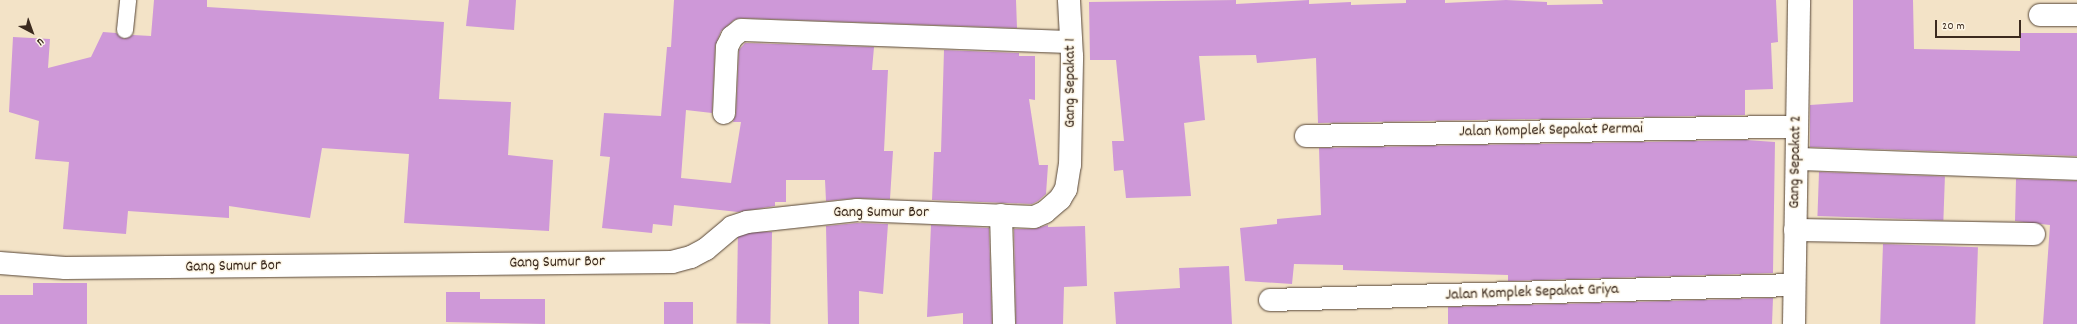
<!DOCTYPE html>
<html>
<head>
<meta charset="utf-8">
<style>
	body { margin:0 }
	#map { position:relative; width:2077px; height:324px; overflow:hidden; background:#f3e3c7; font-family:Dekko,sans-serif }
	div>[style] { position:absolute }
	.building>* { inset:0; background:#ce98d8; transform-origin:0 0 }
	.roads { filter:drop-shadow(0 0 1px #574637) drop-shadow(0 0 1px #574637) }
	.lane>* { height:16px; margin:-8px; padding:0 8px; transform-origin:8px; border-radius:8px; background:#fff }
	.street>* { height:22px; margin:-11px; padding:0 11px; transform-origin:11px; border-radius:11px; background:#fff }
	span { translate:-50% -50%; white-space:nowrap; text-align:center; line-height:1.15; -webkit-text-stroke:3px #fcf5e5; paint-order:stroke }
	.street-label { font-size:16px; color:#3b2a1e }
	.north { position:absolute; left:12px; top:12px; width:40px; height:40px; -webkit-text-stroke:3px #fcf5e5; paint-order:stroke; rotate:139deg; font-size:11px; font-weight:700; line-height:16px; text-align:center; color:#3b2a1e }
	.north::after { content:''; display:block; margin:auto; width:14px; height:18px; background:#3b2a1e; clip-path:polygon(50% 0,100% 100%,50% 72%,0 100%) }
	.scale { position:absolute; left:1935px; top:20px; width:86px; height:18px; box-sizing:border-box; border:2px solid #3b2a1e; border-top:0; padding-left:5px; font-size:12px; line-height:14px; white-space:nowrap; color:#3b2a1e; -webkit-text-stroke:3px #fcf5e5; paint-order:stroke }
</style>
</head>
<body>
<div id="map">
	<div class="building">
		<i style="clip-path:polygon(154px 0,207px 0,207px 7px,444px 22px,439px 99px,511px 102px,508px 155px,553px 160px,549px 231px,404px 223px,409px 154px,322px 148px,310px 218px,229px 206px,229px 218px,128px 211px,126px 234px,63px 229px,69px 162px,35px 159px,39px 121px,9px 112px,13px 37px,50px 39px,48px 68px,91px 57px,103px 32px,116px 33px,124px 39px,133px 35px,151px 36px)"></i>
		<i style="clip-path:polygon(469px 0,516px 0,514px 30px,466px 26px)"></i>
		<i style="clip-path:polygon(674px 0,1016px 0,1017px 28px,741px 18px,734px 20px,721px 31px,715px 46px,712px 113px,686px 110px,681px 178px,731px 183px,741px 122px,733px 122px,736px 114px,739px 50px,745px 43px,874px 47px,872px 70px,888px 70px,884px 151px,893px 151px,890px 199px,857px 198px,826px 201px,825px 180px,786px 180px,786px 202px,775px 202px,775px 206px,738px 212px,674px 205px,672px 226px,653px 224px,652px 233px,602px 228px,610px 157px,600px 156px,604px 113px,661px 116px,667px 47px,671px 47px)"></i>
		<i style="clip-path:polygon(1236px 0,1236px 4px,1309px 0,1309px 4px,1351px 2px,1351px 5px,1406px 3px,1406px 0,1445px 0,1445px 3px,1506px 0,1547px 2px,1547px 5px,1603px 4px,1602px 0,1776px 0,1778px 42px,1771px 43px,1773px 89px,1745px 90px,1745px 115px,1318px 123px,1316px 58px,1257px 63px,1256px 55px,1199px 56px,1205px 120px,1184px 123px,1191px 196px,1126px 198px,1123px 170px,1114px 171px,1112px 141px,1124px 141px,1116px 60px,1090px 60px,1089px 2px)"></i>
		<i style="clip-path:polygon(1853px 0,1913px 0,1914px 49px,2020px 51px,2020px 33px,2077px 33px,2077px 156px,1810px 147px,1810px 105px,1853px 102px)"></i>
		<i style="clip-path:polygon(944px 50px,1019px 53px,1019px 56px,1035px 56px,1035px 100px,1029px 99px,1039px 165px,1048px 165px,1046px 194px,1038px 201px,1032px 204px,932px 200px,934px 152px,941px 152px)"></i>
		<i style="clip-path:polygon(1746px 140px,1775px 142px,1773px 273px,1508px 281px,1508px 275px,1343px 270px,1343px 265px,1294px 264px,1292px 284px,1245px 281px,1240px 228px,1277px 224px,1277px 219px,1321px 215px,1319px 148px)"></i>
		<i style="left:1819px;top:172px;width:126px;height:44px;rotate:2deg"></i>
		<i style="clip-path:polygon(2016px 179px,2077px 181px,2077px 324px,2043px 324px,2050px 225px,2015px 221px)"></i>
		<i style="clip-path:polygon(857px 223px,888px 224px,883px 294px,859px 291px,859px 324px,828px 324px,826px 226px)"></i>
		<i style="clip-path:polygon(931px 225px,989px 228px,992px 324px,963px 324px,963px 313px,927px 317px)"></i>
		<i style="clip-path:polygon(1048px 225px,1048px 227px,1085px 226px,1087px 286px,1064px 287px,1063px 324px,1016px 324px,1014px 229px,1034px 229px)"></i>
		<i style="left:772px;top:232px;width:92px;height:34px;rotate:91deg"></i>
		<i style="left:1883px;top:244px;width:95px;height:80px;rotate:2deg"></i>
		<i style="clip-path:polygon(1229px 266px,1232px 324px,1116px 324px,1114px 292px,1180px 288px,1179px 268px)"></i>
		<i style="clip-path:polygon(33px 283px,87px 283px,87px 324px,0 324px,0 295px,33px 295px)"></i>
		<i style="clip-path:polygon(446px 292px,480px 292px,480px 299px,545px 299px,545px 324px,446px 322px)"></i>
		<i style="clip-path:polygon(1773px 298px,1772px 324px,1448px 324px,1448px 307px)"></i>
		<i style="left:693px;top:302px;width:22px;height:29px;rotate:90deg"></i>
	</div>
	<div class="roads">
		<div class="lane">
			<i style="left:125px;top:30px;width:30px;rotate:-84deg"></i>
		</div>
		<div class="street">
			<i style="left:2040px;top:15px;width:37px"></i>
			<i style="left:724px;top:113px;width:66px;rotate:-87.4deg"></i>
			<i style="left:727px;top:47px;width:11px;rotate:-63deg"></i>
			<i style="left:732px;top:37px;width:11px;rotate:-38deg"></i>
			<i style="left:741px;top:30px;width:330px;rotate:2.1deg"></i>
			<i style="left:1306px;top:136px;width:491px;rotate:-1.1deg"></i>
			<i style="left:1797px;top:159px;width:280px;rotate:2deg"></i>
			<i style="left:1001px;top:215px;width:109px;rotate:88.4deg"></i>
			<i style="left:1795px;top:230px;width:239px;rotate:1deg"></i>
			<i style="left:0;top:263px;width:65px;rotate:4.4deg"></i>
			<i style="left:65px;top:268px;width:607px;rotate:-0.57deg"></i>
			<i style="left:672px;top:262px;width:20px;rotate:-15deg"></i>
			<i style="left:691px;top:257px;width:17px;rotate:-28deg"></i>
			<i style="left:706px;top:249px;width:34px;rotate:-40deg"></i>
			<i style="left:732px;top:227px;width:16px;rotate:-18deg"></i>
			<i style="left:747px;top:222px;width:111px;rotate:-6.2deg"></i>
			<i style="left:857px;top:210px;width:177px;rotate:2.3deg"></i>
			<i style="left:1034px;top:217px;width:12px;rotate:-24deg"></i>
			<i style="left:1045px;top:212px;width:20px;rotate:-41deg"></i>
			<i style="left:1060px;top:199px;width:12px;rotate:-59deg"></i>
			<i style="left:1066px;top:189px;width:24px;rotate:-81deg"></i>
			<i style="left:1070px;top:165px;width:109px;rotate:-88.9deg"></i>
			<i style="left:1072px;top:56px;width:56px;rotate:-93.1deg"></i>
			<i style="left:1270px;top:300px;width:524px;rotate:-1.64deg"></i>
			<i style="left:1794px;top:324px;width:324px;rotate:-89.1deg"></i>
		</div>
	</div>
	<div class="street-label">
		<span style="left:1071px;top:83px;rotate:-90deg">Gang Sepakat 1</span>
		<span style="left:1551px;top:131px;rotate:-1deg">Jalan Komplek Sepakat Permai</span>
		<span style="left:1796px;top:162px;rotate:-89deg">Gang Sepakat 2</span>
		<span style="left:881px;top:213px">Gang Sumur Bor</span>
		<span style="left:557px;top:263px;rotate:-1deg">Gang Sumur Bor</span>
		<span style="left:233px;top:267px;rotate:-1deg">Gang Sumur Bor</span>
		<span style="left:1532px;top:293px;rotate:-2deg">Jalan Komplek Sepakat Griya</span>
	</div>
	<div class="north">U</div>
	<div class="scale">20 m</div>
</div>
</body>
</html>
